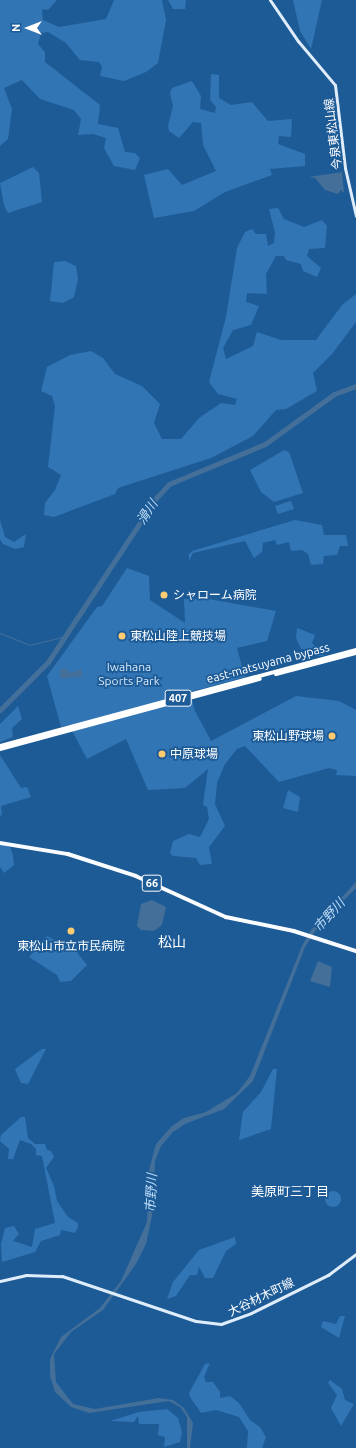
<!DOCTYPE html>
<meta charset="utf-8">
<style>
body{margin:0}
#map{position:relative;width:356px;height:1448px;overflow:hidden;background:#1d5b97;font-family:Ubuntu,"Noto Sans JP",sans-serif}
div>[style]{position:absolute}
.green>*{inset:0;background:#3275b4}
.round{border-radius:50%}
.water>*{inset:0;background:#446f99}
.stream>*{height:1px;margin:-0.5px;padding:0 0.5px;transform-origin:0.5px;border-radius:0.5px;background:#446f99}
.river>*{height:5px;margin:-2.5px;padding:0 2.5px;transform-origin:2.5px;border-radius:2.5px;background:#446f99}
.secondary>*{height:3px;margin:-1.5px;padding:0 1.5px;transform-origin:1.5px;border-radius:1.5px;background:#dfedfb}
.primary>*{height:3.5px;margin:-1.75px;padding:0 1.75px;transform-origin:1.75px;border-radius:1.75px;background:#fafcff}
.highway>*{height:4px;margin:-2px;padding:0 2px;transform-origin:2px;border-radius:2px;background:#fff}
.dots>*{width:11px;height:11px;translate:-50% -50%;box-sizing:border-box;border:2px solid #1d5b97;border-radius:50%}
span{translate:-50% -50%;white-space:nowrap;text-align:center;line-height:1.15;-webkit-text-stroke:3.5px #1d5b97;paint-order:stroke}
.shield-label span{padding:1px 3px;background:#1d5b97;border:1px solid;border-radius:3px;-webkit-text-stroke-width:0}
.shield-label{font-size:11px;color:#fff;font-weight:700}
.street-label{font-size:12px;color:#fff}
.poi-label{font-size:12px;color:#fff}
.left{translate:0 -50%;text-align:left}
.right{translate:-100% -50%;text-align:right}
.park-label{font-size:12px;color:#d8eafb}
.water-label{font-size:13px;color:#bedcf6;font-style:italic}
.neighbourhood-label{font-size:13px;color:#fff}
.quarter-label{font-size:14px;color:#fff}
.north{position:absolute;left:8px;top:8px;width:40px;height:40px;-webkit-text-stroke:3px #1d5b97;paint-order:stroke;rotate:270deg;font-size:11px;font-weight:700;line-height:16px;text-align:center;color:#fff}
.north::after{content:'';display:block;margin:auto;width:14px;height:18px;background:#fff;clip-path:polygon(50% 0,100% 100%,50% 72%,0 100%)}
</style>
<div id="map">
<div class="green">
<i style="clip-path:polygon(0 0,57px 0,48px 10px,42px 9px,43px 20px,59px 27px,106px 19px,114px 0,162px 0,166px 20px,158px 63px,146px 72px,124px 81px,100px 76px,102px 67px,99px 62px,80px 60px,66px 43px,48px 32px,41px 33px,38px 44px,45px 52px,45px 62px,100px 105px,98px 124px,118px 128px,125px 152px,135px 153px,140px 158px,135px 170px,114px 166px,104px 148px,106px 138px,93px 134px,78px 135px,81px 119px,74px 110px,40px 99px,22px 80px,4px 88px,12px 109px,8px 139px,0 146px)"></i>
<i style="clip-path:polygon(168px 0,186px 0,185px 9px,173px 9px)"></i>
<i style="clip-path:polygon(293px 0,322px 0,311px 49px,300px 31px)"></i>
<i style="clip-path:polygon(211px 74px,219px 75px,219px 98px,231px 105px,252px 102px,268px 121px,292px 119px,291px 137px,279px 136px,278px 144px,305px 154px,305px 166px,270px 169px,272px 175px,225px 192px,194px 211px,154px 218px,144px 175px,168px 169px,182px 185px,216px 171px,203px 145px,201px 123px,193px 122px,179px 138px,169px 131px,168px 126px,173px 106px,170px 93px,172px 88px,192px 81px,201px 96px,200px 109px,215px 113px,216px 107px,210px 100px)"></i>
<i style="clip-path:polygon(33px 167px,39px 173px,42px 202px,8px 213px,4px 205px,0 183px)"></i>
<i style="clip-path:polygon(278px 208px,284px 219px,304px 227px,322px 220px,327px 226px,325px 248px,309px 249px,307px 256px,321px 268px,317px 277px,303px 271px,301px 264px,286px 260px,284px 256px,276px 256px,266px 274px,267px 294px,247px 293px,246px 302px,259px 306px,251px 325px,233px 330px,223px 348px,226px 359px,253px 346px,257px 332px,281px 340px,316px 340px,342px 305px,356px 294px,356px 322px,332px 354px,313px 373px,317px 391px,286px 409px,276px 410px,253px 436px,211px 458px,118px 488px,115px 494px,54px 517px,44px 515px,45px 503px,55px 490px,61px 475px,48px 467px,55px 406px,52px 396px,41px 391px,47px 367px,70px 355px,91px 351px,103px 358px,115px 374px,142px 386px,160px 404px,154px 423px,162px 439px,181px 439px,199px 418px,221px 403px,235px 405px,237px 399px,218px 394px,209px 382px,226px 317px,237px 248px,245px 232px,252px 229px,256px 234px,266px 234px,268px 246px,274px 243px,275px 233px,269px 209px)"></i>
<i style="clip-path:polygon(65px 261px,76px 266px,78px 279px,74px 297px,63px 303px,50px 301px,54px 262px)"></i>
<i style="clip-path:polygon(284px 450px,289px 452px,303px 493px,274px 502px,261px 492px,250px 470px)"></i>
<i style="clip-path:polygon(291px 501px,294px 509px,278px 514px,275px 506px)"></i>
<i style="clip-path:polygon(0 520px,5px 537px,14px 542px,26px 534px,24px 547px,15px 549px,3px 544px,0 539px)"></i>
<i style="clip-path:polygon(295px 520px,322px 525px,324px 535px,346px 535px,348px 546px,340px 546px,337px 555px,324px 556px,323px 564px,311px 565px,308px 554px,302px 550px,291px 551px,289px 542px,277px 545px,275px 540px,263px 543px,262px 552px,254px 558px,245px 541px,193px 553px,189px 561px,189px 554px,192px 551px)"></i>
<i style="clip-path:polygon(127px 568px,149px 576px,150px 600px,185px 623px,184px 599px,209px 599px,276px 611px,267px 641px,237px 648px,245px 677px,190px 692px,195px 711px,211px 741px,296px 696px,339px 701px,356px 710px,356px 776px,336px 775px,337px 770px,329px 768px,279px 782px,245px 746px,237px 749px,225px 764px,217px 783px,215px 804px,225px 826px,209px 847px,212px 864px,200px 865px,196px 858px,173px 856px,170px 853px,173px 841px,189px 834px,200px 837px,209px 819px,207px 807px,203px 805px,208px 769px,185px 788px,148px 790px,126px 739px,87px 759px,69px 725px,61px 727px,47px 676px,97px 607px,102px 606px)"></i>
<i style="clip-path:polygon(297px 628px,315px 635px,312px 643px,324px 656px,316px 656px,311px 650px,301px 649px,296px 638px)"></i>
<i style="clip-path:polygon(18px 706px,22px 719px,12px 728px,13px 737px,0 742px,0 724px)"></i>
<i style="clip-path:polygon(0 755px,21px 788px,27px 787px,31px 797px,1px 806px,2px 816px,0 815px)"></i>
<i style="clip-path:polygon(288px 790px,300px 797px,298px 812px,283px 808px)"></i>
<i style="clip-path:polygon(0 845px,10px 847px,13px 855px,14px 865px,4px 873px,0 867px)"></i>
<i style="clip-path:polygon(47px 936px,76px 951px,87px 965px,71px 981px,60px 982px,57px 975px,29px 957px)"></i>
<i style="clip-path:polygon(42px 1049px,46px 1049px,28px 1084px,21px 1083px,15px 1069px)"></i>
<i style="clip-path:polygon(273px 1069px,277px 1069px,271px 1129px,239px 1140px,243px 1112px,261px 1092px)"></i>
<i style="clip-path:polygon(21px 1117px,25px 1117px,28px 1138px,35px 1144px,45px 1144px,47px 1150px,51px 1151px,54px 1157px,46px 1168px,54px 1186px,57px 1201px,68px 1217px,78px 1223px,78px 1227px,75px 1233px,61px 1230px,60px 1235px,41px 1241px,35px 1252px,2px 1262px,1px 1244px,5px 1228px,14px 1226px,19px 1234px,13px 1241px,32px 1247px,35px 1229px,55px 1223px,42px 1156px,36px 1155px,36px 1149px,31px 1144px,20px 1140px,13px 1159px,8px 1159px,9px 1149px,0 1141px,1px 1135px)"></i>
<i class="round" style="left:325px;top:1191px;width:16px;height:16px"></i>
<i style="clip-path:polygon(235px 1237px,236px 1244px,226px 1251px,213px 1278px,205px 1278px,199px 1267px,197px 1275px,190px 1275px,176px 1296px,167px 1299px,173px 1282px,199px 1250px)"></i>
<i style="clip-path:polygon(340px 1316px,345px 1316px,339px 1338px,321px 1327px,323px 1321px,336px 1324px)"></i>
<i style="clip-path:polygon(210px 1363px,204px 1377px,206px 1382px,213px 1382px,220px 1392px,220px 1398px,230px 1396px,239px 1403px,250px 1420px,260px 1427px,266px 1437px,262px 1448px,247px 1448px,248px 1431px,239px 1417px,216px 1410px,201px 1413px,190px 1397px,189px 1393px,205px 1364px)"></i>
<i style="clip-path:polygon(330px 1380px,342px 1389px,345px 1400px,354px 1404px,341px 1426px,331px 1408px,337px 1395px,328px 1383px)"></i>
<i style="clip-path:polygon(167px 1409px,178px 1418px,182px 1432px,180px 1442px,164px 1447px,165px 1437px,158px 1435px,159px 1424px,139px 1424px,138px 1416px,134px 1422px,110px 1421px,139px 1412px)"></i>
</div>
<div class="water">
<i style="clip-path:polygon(342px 172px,344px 193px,341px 190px,338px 194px,325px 190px,315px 178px,309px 177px)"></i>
<i style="clip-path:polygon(64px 668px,71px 673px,81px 669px,83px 676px,61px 679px,59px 671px)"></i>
<i style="clip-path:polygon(356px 882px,356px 888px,318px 927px,305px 947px,253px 1081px,224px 1109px,185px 1124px,173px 1132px,161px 1146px,155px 1161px,152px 1216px,146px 1244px,136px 1264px,103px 1310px,71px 1332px,54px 1354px,56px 1382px,73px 1404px,95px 1409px,159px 1398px,173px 1400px,184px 1408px,193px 1423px,190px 1448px,187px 1448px,187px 1417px,180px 1407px,169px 1401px,89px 1413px,71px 1407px,55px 1392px,50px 1376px,50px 1359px,61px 1337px,100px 1308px,121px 1281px,147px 1222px,149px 1170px,156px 1144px,172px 1126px,184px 1118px,206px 1112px,237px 1093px,250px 1076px,302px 946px,311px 930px)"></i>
<i style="clip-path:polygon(152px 900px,166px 907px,162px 925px,154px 931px,141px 930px,137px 926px,141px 904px)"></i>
<i style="clip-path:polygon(318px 961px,332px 967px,330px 987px,310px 981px)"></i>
</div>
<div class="stream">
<i style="left:0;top:633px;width:32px;rotate:22deg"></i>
<i style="left:30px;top:645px;width:38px;rotate:-14deg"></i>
</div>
<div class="river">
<i style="left:0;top:710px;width:68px;rotate:-45deg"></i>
<i style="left:48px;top:662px;width:198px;rotate:-56.6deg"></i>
<i style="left:157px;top:497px;width:18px;rotate:-47deg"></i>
<i style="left:169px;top:484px;width:104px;rotate:-22.6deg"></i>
<i style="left:265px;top:444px;width:85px;rotate:-35.9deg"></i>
<i style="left:334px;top:394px;width:23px;rotate:-20deg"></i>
</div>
<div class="secondary">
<i style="left:270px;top:0;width:50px;rotate:55.7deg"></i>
<i style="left:298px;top:41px;width:57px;rotate:49.9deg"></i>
<i style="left:335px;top:85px;width:84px;rotate:83.1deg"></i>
<i style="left:345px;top:168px;width:49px;rotate:77.1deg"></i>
<i style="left:0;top:1281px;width:27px;rotate:-13deg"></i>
<i style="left:26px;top:1275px;width:36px;rotate:2deg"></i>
<i style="left:62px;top:1276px;width:141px;rotate:18.6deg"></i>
<i style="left:196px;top:1321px;width:25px;rotate:7deg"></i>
<i style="left:221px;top:1324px;width:32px;rotate:-20deg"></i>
<i style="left:251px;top:1313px;width:86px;rotate:-26.3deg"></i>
<i style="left:328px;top:1275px;width:35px;rotate:-37deg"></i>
</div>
<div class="primary">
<i style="left:0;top:843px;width:69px;rotate:9.2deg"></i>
<i style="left:68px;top:854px;width:71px;rotate:17.9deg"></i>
<i style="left:136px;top:876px;width:99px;rotate:24.5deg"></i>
<i style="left:226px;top:917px;width:69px;rotate:11.6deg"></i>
<i style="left:294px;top:931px;width:65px;rotate:17.9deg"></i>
</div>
<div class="highway">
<i style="left:276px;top:674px;width:83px;rotate:-14.7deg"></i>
<i style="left:0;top:746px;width:369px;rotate:-15.1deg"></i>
<i style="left:0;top:749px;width:269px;rotate:-15.1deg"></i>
</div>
<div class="dots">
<i style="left:164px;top:595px;background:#fecb71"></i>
<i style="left:122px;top:636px;background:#fecb71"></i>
<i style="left:332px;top:736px;background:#fecb71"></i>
<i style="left:162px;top:754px;background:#fecb71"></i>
<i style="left:71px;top:931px;background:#fecb71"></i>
</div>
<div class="shield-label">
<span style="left:178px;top:698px">407</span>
<span style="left:152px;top:883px">66</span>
</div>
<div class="street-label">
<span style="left:333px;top:134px;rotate:-97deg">今泉東松山線</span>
<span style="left:268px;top:663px;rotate:-15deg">east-matsuyama bypass</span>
<span style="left:261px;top:1297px;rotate:-26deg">大谷材木町線</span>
</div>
<div class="poi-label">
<span class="left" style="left:173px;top:595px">シャローム病院</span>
<span class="left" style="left:130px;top:636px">東松山陸上競技場</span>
<span class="right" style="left:324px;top:736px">東松山野球場</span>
<span class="left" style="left:170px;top:754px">中原球場</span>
<span style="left:71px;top:946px">東松山市立市民病院</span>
</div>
<div class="park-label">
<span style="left:129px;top:674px">Iwahana<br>Sports Park</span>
</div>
<div class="water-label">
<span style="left:147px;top:512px;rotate:-56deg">滑川</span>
<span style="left:329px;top:915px;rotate:-48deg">市野川</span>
<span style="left:151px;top:1193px;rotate:-87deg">市野川</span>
</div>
<div class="neighbourhood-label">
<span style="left:290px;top:1191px">美原町三丁目</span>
</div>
<div class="quarter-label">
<span style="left:172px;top:942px">松山</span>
</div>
<div class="north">N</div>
</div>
